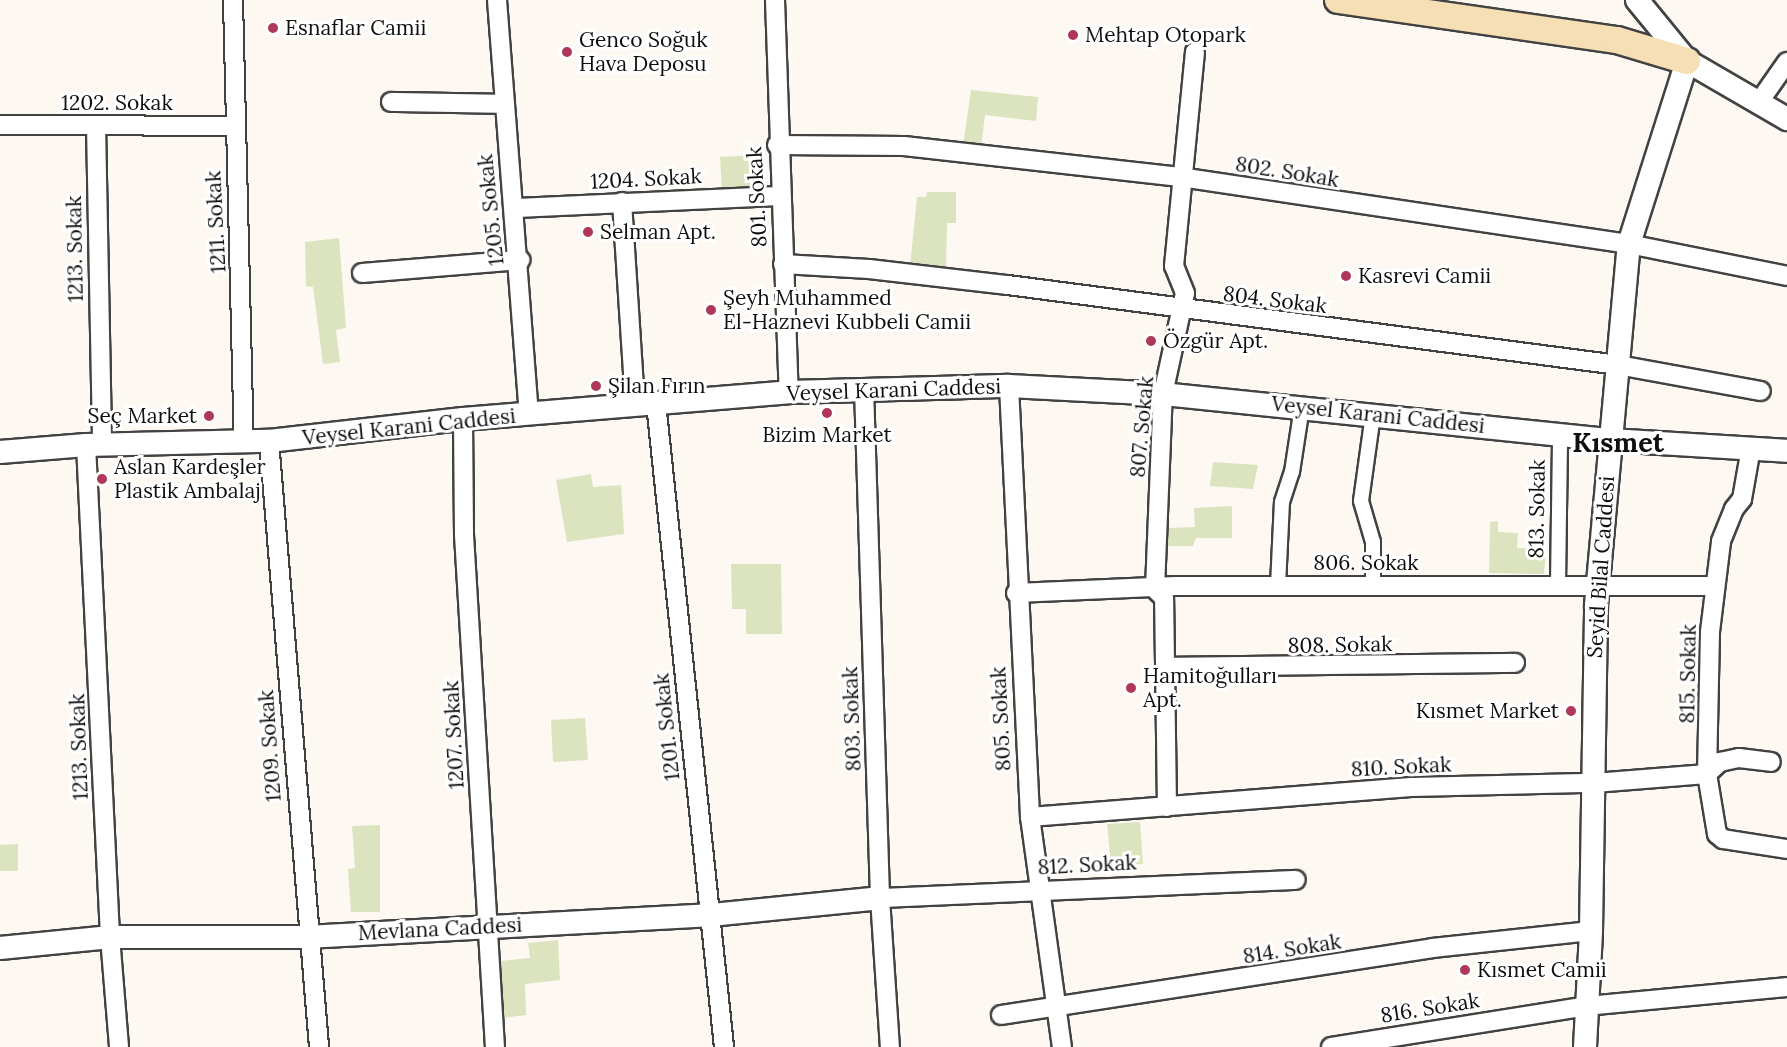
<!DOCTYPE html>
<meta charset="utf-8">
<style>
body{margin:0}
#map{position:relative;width:1787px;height:1047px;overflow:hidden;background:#fdf8f2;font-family:Lora,serif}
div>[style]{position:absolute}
.green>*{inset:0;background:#dce4bf}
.roads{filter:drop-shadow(2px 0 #424242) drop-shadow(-2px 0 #424242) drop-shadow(0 2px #424242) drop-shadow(0 -2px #424242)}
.pedestrian>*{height:14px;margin:-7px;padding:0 7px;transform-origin:7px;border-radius:7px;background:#fff}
.minor>*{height:18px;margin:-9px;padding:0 9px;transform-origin:9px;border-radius:9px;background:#fff}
.tertiary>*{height:22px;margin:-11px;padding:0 11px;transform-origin:11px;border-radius:11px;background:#fff}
.secondary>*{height:26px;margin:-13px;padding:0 13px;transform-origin:13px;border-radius:13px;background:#f6deb5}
.dots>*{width:16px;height:16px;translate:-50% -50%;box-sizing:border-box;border:3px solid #fff;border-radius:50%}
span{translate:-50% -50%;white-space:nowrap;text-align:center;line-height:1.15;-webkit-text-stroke:6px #fff;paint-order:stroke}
.poi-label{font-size:21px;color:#0f0f0f}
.left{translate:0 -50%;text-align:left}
.right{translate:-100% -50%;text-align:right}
.street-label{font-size:21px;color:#0f0f0f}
.district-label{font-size:27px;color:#0f0f0f;font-weight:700}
</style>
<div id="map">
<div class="green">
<i style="clip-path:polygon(971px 90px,1038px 97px,1036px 121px,985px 115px,981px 147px,963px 146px)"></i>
<i style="clip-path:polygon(760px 155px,762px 190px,722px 191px,720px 157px)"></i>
<i style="clip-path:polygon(927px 192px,956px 192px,956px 223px,947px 223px,946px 269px,910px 267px,917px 197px,926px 197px)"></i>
<i style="clip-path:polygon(339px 238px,346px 328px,336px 330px,340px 362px,323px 364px,313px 287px,306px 286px,305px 242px)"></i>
<i style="clip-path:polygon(1213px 462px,1258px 465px,1253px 489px,1210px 486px)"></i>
<i style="clip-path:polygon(591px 474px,593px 487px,621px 485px,624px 534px,567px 542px,556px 480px)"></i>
<i style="clip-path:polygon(1232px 506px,1232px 538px,1196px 538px,1193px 546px,1167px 546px,1167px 528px,1195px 527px,1194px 508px)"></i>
<i style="clip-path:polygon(1498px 521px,1498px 532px,1518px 533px,1517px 548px,1546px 549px,1544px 574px,1489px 573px,1490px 522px)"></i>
<i style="clip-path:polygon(731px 564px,781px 564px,782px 634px,746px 634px,746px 609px,732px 609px)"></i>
<i style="clip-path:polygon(585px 718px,588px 760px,553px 762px,551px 720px)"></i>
<i style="clip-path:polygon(1140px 822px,1143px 864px,1111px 866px,1107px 824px)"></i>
<i style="clip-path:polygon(380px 825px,380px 912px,351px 912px,348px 869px,355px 868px,352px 826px)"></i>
<i style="clip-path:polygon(18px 844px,18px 871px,0 871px,0 845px)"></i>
<i style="clip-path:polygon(558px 940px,560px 980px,525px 984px,526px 1015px,503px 1018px,501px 961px,530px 958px,528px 943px)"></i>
</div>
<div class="roads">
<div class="pedestrian">
<i style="left:1558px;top:584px;width:149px;rotate:-89.2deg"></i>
<i style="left:1278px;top:586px;width:84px;rotate:-87.3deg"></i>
<i style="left:1282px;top:502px;width:32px;rotate:-72deg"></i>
<i style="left:1292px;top:472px;width:66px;rotate:-81.3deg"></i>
<i style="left:1373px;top:586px;width:44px;rotate:-90deg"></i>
<i style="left:1373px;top:542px;width:43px;rotate:-106.3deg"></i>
<i style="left:1361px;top:501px;width:87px;rotate:-82.1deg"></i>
</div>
<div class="minor">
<i style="left:233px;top:0;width:441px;rotate:88.6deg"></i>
<i style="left:497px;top:0;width:416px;rotate:85.6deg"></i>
<i style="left:775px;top:0;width:392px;rotate:88deg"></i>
<i style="left:391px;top:102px;width:111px;rotate:1deg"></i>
<i style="left:1759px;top:102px;width:49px;rotate:-55deg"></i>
<i style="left:0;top:125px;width:233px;rotate:0.2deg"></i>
<i style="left:96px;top:125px;width:320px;rotate:88.9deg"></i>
<i style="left:777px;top:145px;width:127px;rotate:0.5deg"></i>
<i style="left:904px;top:146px;width:278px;rotate:6.4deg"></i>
<i style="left:1180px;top:177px;width:454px;rotate:8.5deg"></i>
<i style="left:1629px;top:244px;width:161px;rotate:11.4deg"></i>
<i style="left:622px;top:202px;width:202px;rotate:86.3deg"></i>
<i style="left:515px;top:208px;width:265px;rotate:-2.6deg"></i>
<i style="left:783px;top:264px;width:86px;rotate:3.3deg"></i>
<i style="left:869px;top:269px;width:140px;rotate:6.6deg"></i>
<i style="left:1008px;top:285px;width:615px;rotate:7.47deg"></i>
<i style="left:1618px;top:365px;width:145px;rotate:10.3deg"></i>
<i style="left:362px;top:273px;width:159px;rotate:-4.7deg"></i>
<i style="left:1009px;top:386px;width:432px;rotate:87.2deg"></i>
<i style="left:1030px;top:817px;width:232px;rotate:82.1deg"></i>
<i style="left:864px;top:388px;width:510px;rotate:88.2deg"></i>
<i style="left:880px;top:898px;width:149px;rotate:86.2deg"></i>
<i style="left:656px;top:403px;width:648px;rotate:83.97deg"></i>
<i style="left:463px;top:419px;width:116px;rotate:89.5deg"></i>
<i style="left:464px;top:535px;width:513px;rotate:86.54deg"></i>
<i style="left:269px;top:441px;width:608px;rotate:85.28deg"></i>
<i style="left:86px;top:445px;width:493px;rotate:87.2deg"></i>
<i style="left:110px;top:937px;width:110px;rotate:85.3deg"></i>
<i style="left:1751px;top:448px;width:52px;rotate:100deg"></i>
<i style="left:1742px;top:499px;width:13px;rotate:129deg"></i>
<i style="left:1734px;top:509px;width:35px;rotate:112deg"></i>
<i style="left:1721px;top:542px;width:91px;rotate:97deg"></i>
<i style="left:1710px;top:632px;width:142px;rotate:91.2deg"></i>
<i style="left:1707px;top:774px;width:61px;rotate:80.5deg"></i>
<i style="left:1717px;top:834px;width:8px;rotate:40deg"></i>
<i style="left:1723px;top:839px;width:65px;rotate:8.9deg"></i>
<i style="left:1016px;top:593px;width:160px;rotate:-2.5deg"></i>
<i style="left:1176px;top:586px;width:539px"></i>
<i style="left:1166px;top:667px;width:349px;rotate:-0.7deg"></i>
<i style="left:1167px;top:807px;width:209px;rotate:-90.8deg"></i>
<i style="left:1164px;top:598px;width:13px;rotate:-135deg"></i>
<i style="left:1155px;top:589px;width:195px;rotate:-87.7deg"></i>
<i style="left:1163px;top:394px;width:103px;rotate:-77.7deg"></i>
<i style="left:1185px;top:293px;width:29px;rotate:-112deg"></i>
<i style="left:1174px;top:266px;width:215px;rotate:-84.4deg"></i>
<i style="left:1030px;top:817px;width:382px;rotate:-4.5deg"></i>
<i style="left:1411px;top:787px;width:183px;rotate:-1.3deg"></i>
<i style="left:1594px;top:783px;width:113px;rotate:-4.6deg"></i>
<i style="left:1707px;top:774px;width:18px;rotate:-43deg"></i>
<i style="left:1720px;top:762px;width:19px;rotate:-12deg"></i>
<i style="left:1739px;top:758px;width:32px;rotate:7deg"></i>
<i style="left:880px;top:898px;width:416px;rotate:-2.5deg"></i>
<i style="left:1001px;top:1015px;width:436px;rotate:-8.8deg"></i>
<i style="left:1432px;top:948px;width:160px;rotate:-6.1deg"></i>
<i style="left:1331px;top:1047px;width:258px;rotate:-9.1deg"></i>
<i style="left:1586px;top:1006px;width:202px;rotate:-5.4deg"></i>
</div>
<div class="tertiary">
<i style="left:1637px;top:0;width:79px;rotate:50.7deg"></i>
<i style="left:1687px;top:61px;width:116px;rotate:30.1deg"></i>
<i style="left:0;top:452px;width:86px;rotate:-4.7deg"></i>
<i style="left:86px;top:445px;width:183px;rotate:-1.3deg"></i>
<i style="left:269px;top:441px;width:195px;rotate:-6.5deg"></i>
<i style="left:463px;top:419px;width:327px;rotate:-4.7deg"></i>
<i style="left:789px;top:392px;width:220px;rotate:-1.6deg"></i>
<i style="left:1009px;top:386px;width:154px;rotate:3deg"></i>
<i style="left:1163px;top:394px;width:448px;rotate:5.9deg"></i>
<i style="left:1609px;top:440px;width:178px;rotate:3.5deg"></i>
<i style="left:0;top:948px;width:111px;rotate:-5.7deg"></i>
<i style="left:110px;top:937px;width:198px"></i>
<i style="left:308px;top:937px;width:404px;rotate:-3.1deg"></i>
<i style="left:711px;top:915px;width:170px;rotate:-5.7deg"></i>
<i style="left:1585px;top:1047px;width:116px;rotate:-87deg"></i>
<i style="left:1591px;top:931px;width:326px;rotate:-89.1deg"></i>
<i style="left:1596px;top:605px;width:363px;rotate:-84.8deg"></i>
<i style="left:1629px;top:244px;width:192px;rotate:-72.4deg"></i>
</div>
<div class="secondary">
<i style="left:1338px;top:0;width:282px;rotate:8.2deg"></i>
<i style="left:1617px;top:40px;width:73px;rotate:16.7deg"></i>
</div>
</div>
<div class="dots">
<i style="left:273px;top:28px;background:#ae375a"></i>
<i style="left:1073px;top:35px;background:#ae375a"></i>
<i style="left:567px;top:52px;background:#ae375a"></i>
<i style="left:588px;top:232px;background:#ae375a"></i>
<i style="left:1346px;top:276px;background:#ae375a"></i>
<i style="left:711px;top:310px;background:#ae375a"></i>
<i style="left:1151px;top:341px;background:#ae375a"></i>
<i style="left:596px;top:386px;background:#ae375a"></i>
<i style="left:827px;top:413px;background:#ae375a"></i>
<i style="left:209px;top:416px;background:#ae375a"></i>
<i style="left:102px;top:479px;background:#ae375a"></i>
<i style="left:1131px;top:688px;background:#ae375a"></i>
<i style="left:1571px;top:711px;background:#ae375a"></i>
<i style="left:1465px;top:970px;background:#ae375a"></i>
</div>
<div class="poi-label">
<span class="left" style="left:285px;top:28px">Esnaflar Camii</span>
<span class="left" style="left:1085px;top:35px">Mehtap Otopark</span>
<span class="left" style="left:579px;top:52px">Genco Soğuk<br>Hava Deposu</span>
<span class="left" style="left:600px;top:232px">Selman Apt.</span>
<span class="left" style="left:1358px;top:276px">Kasrevi Camii</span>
<span class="left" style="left:723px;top:310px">Şeyh Muhammed<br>El-Haznevi Kubbeli Camii</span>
<span class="left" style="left:1163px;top:341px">Özgür Apt.</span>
<span class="left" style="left:608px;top:386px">Şilan Fırın</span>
<span class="right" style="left:197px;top:416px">Seç Market</span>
<span style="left:827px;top:435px">Bizim Market</span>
<span class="left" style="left:114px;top:479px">Aslan Kardeşler<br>Plastik Ambalaj</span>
<span class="left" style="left:1143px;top:688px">Hamitoğulları<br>Apt.</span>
<span class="right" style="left:1559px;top:711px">Kısmet Market</span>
<span class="left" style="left:1477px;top:970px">Kısmet Camii</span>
</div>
<div class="street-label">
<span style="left:117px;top:103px">1202. Sokak</span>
<span style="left:1287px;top:172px;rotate:9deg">802. Sokak</span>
<span style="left:646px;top:179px;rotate:-3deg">1204. Sokak</span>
<span style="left:757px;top:197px;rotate:-93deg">801. Sokak</span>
<span style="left:491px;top:210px;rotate:-96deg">1205. Sokak</span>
<span style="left:216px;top:222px;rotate:-93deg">1211. Sokak</span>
<span style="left:75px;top:249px;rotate:-91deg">1213. Sokak</span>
<span style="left:1275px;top:300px;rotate:7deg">804. Sokak</span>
<span style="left:894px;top:390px;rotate:-2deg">Veysel Karani Caddesi</span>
<span style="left:1378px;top:415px;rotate:6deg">Veysel Karani Caddesi</span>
<span style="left:409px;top:427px;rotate:-6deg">Veysel Karani Caddesi</span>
<span style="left:1142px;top:427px;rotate:-85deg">807. Sokak</span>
<span style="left:1537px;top:509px;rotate:-89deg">813. Sokak</span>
<span style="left:1366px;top:563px">806. Sokak</span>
<span style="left:1601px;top:567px;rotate:-86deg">Seyid Bilal Caddesi</span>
<span style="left:1340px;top:645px;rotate:-1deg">808. Sokak</span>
<span style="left:1688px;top:674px;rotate:-89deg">815. Sokak</span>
<span style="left:852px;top:719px;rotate:-92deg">803. Sokak</span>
<span style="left:1001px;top:719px;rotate:-93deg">805. Sokak</span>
<span style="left:667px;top:727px;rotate:-96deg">1201. Sokak</span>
<span style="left:454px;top:735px;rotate:-93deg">1207. Sokak</span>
<span style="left:270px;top:746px;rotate:-94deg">1209. Sokak</span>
<span style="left:79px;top:747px;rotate:-92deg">1213. Sokak</span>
<span style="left:1401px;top:767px;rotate:-3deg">810. Sokak</span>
<span style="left:1087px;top:865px;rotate:-3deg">812. Sokak</span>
<span style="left:440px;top:929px;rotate:-3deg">Mevlana Caddesi</span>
<span style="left:1292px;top:949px;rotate:-9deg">814. Sokak</span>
<span style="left:1430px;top:1008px;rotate:-9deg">816. Sokak</span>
</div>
<div class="district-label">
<span style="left:1618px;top:443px">Kısmet</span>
</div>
</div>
